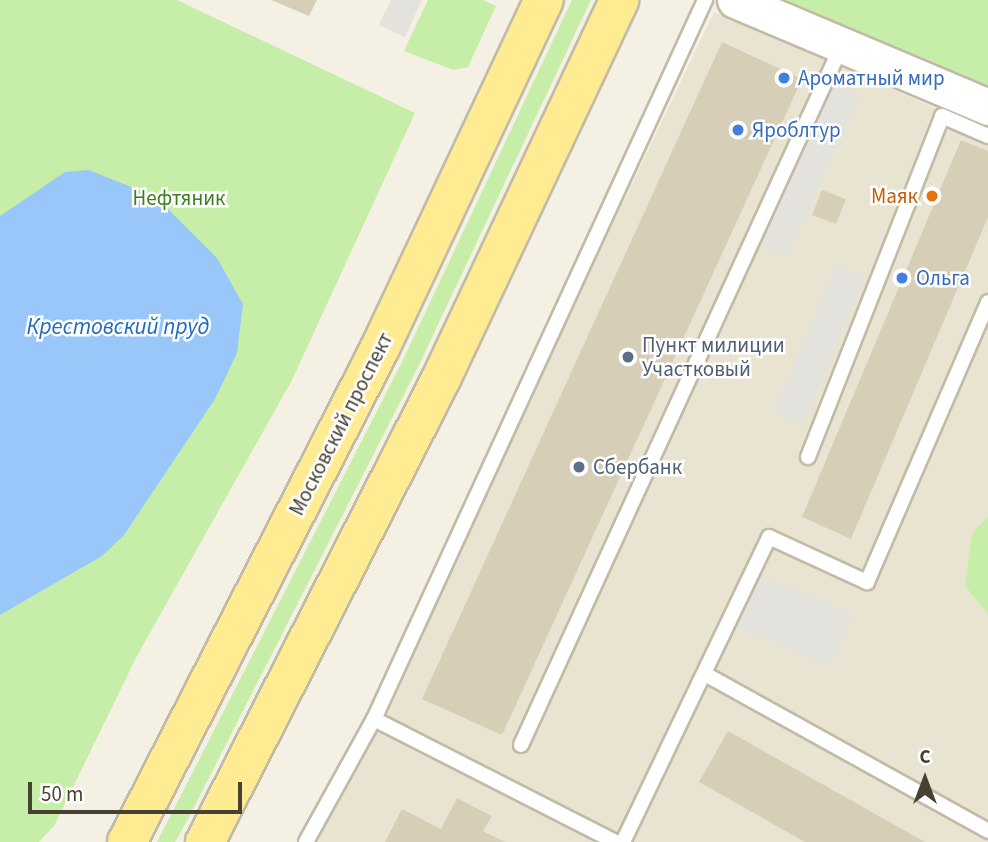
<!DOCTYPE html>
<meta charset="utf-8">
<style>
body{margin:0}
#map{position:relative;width:988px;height:842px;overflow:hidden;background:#f4f1e4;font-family:"Source Sans 3",sans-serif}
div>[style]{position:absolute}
.residential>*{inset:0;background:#e9e4d1}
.green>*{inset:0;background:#c7eea8}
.parking>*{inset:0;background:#e4e2dd}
.water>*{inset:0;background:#99c7f9}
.building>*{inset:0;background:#d7ceb8}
.roads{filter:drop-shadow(2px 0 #c1baa6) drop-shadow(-2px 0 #c1baa6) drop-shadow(0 2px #c1baa6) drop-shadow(0 -2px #c1baa6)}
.service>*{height:14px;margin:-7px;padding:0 7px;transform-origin:7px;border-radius:7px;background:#fff}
.tertiary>*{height:35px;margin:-17.5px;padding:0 17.5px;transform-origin:17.5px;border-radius:17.5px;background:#fff}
.primary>*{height:38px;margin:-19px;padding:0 19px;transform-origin:19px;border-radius:19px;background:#ffec92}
.dots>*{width:19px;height:19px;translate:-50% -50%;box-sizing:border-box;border:4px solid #fff;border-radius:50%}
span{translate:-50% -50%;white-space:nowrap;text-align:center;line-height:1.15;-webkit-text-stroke:5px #fff;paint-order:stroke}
.shop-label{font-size:21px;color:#366cbe}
.left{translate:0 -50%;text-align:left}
.food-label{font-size:21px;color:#c56008}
.right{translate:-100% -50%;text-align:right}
.park-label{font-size:21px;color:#3a8020}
.service-label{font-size:21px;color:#4e5e75}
.street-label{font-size:21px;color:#474133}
.water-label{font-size:23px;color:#206bbf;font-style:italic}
.north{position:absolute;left:890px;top:744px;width:70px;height:70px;-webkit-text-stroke:5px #fff;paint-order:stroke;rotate:0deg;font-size:19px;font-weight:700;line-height:28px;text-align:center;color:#474133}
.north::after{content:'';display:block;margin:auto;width:24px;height:32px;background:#474133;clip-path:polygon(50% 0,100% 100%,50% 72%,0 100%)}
.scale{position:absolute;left:28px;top:782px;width:214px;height:32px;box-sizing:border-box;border:4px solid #474133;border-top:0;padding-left:9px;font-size:21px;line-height:24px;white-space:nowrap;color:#474133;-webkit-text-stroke:5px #fff;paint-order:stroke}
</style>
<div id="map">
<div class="residential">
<i style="clip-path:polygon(714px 12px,988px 131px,988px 842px,318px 842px)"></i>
</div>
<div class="green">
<i style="clip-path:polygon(0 0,177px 0,415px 113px,292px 380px,137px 656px,54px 826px,39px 842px,0 842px)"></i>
<i style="clip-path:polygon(428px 0,483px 0,496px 6px,468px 67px,453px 70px,404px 51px)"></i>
<i style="clip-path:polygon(572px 0,591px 0,418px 367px,189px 817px,175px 842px,157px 842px,403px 360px)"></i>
<i style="clip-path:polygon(770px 0,988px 0,988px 90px)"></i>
<i style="clip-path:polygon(988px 516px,988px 614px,965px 586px,972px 534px)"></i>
</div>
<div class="parking">
<i style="clip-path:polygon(391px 0,422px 0,405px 37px,379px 25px)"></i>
<i style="clip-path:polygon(829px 81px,860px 96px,787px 257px,756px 243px)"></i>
<i style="clip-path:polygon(837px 264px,865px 277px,802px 425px,773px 412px)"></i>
<i style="clip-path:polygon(757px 573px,854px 615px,831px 667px,734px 625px)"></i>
</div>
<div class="water">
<i style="clip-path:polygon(89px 170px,156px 197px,217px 258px,243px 304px,237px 353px,215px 399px,124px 535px,102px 556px,0 615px,0 216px,65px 172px)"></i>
</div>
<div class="building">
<i style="clip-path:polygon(271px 0,317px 0,309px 16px)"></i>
<i style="clip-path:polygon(722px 42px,802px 79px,502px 735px,422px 699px)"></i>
<i style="clip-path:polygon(961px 140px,988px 151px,988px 217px,851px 539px,802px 517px)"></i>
<i style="clip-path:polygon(822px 190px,846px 199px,836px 224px,812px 215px)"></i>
<i style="clip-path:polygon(728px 731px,925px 842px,805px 842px,699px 782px)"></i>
<i style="clip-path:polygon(457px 798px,492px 816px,483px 831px,505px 842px,385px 842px,402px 809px,441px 829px)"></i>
</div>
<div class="roads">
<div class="service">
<i style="left:808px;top:457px;width:366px;rotate:-68.5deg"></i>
<i style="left:942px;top:116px;width:50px;rotate:23.5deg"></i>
<i style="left:705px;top:674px;width:324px;rotate:29deg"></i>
<i style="left:374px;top:719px;width:271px;rotate:27deg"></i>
<i style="left:521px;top:745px;width:770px;rotate:-65.37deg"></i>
<i style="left:306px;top:842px;width:141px;rotate:-61.1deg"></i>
<i style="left:374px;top:719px;width:792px;rotate:-65.28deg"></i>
<i style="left:623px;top:842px;width:338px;rotate:-64.4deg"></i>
<i style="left:769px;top:537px;width:108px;rotate:24.7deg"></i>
<i style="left:867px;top:582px;width:305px;rotate:-66.6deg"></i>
</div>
<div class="tertiary">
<i style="left:735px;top:0;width:275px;rotate:22.9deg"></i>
</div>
<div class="primary">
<i style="left:127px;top:842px;width:555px;rotate:-62.88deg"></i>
<i style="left:380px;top:348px;width:385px;rotate:-64.8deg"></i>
<i style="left:205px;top:842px;width:520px;rotate:-62.99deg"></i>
<i style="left:441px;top:379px;width:419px;rotate:-64.8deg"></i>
</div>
</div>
<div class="dots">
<i style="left:784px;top:78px;background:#3f7fe0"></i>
<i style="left:738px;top:130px;background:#3f7fe0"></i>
<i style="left:932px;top:196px;background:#e8710a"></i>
<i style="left:902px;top:278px;background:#3f7fe0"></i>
<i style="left:628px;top:357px;background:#5c6f8a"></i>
<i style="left:579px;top:467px;background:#5c6f8a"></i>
</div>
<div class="shop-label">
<span class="left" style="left:798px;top:78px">Ароматный мир</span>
<span class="left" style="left:752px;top:130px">Яроблтур</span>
<span class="left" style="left:916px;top:278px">Ольга</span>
</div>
<div class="food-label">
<span class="right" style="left:918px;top:196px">Маяк</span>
</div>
<div class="park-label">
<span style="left:179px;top:198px">Нефтяник</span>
</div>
<div class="service-label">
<span class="left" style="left:642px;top:357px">Пункт милиции<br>Участковый</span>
<span class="left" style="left:593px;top:467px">Сбербанк</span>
</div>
<div class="street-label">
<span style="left:341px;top:424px;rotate:-63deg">Московский проспект</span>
</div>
<div class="water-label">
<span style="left:118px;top:327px">Крестовский пруд</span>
</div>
<div class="north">С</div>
<div class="scale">50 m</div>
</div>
